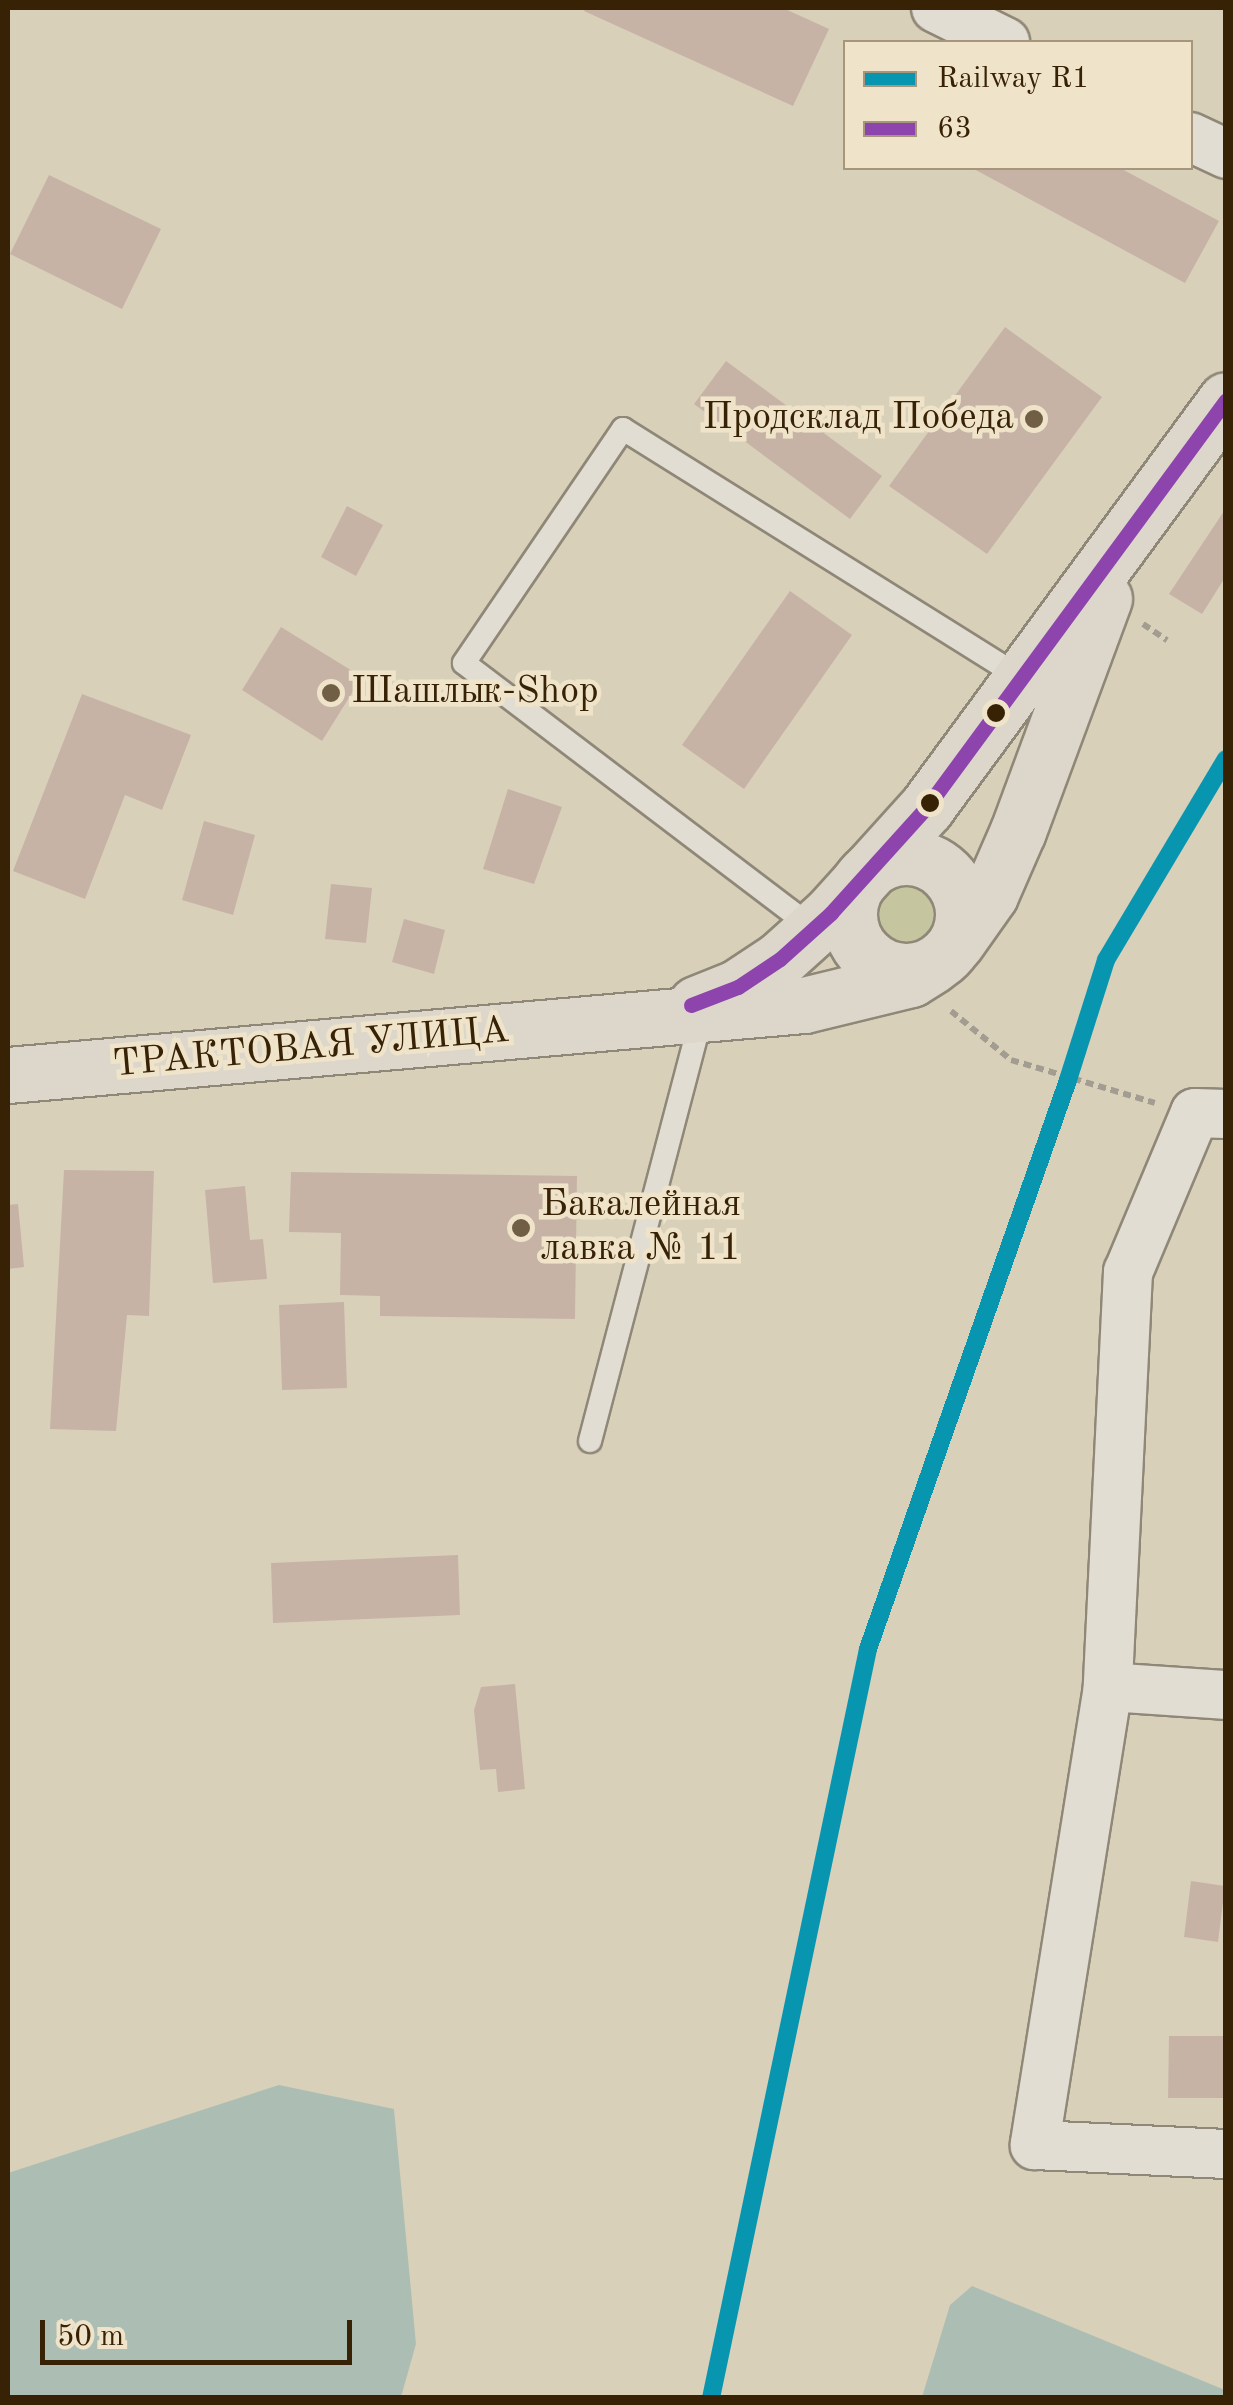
<!DOCTYPE html>
<meta charset="utf-8">
<style>
body{margin:0}
#map{position:relative;width:1233px;height:2405px;overflow:hidden;background:#d9d0ba;font-family:"Old Standard TT",serif}
div>[style]{position:absolute}
.green>*{inset:0;background:#c5c6a0}
.water>*{inset:0;background:#acbeb4}
.building>*{inset:0;background:#c6b3a6}
.path>*{height:6px;margin-top:-3px;transform-origin:0;background:repeating-linear-gradient(90deg,#a29c91 0 8px,transparent 0 13px)}
.roads{filter:drop-shadow(2px 0 #8f8777) drop-shadow(-2px 0 #8f8777) drop-shadow(0 2px #8f8777) drop-shadow(0 -2px #8f8777)}
.service>*{height:22px;margin:-11px;padding:0 11px;transform-origin:11px;border-radius:11px;background:#e2ddd2}
.minor>*{height:48px;margin:-24px;padding:0 24px;transform-origin:24px;border-radius:24px;background:#e2ddd2}
.primary>*{height:55px;margin:-27.5px;padding:0 27.5px;transform-origin:27.5px;border-radius:27.5px;background:#dcd7ca}
.primary>.ring{margin:-27.5px;padding:0;box-sizing:content-box;background:none;border:55px solid #dcd7ca;border-radius:50%}
.bus-1>*{height:15px;margin:-7.5px;padding:0 7.5px;transform-origin:7.5px;border-radius:7.5px;background:#8e44ad}
.rail-1>*{height:18px;margin:-9px;padding:0 9px;transform-origin:9px;border-radius:9px;background:#0895b0}
.dots>*{width:28px;height:28px;translate:-50% -50%;box-sizing:border-box;border:5px solid #efe4ca;border-radius:50%}
span{translate:-50% -50%;white-space:nowrap;text-align:center;line-height:1.15;-webkit-text-stroke:9px #efe4ca;paint-order:stroke}
.poi-label{font-size:38px;color:#382206}
.right{translate:-100% -50%;text-align:right}
.left{translate:0 -50%;text-align:left}
.street-label{font-size:38px;color:#382206}
.frame{position:absolute;inset:0;border:10px solid #382206;pointer-events:none}
.legend{position:absolute;left:843px;top:40px;width:350px;height:130px;box-sizing:border-box;background:#efe4ca;border:2px solid #a6967c;margin:0;padding:12px 18px;list-style:none;font-size:30px;color:#382206}
.legend li{display:flex;align-items:center;gap:20px;height:50px}
.legend b{width:50px;border:2px solid #a6967c}
.scale{position:absolute;left:40px;top:2320px;width:312px;height:45px;box-sizing:border-box;border:5px solid #382206;border-top:0;padding-left:12px;font-size:30px;line-height:35px;white-space:nowrap;color:#382206;-webkit-text-stroke:8px #efe4ca;paint-order:stroke}
</style>
<div id="map">
<div class="green">
<i style="clip-path:polygon(900px 883px,918px 883px,941px 896px,952px 928px,896px 960px,878px 948px,867px 925px,868px 906px,879px 890px)"></i>
</div>
<div class="water">
<i style="clip-path:polygon(279px 2085px,394px 2109px,416px 2344px,401px 2397px,8px 2397px,8px 2173px)"></i>
<i style="clip-path:polygon(972px 2286px,1225px 2390px,1225px 2397px,922px 2397px,950px 2305px)"></i>
</div>
<div class="building">
<i style="clip-path:polygon(586px 8px,783px 8px,829px 29px,793px 106px,584px 11px)"></i>
<i style="clip-path:polygon(972px 168px,1120px 168px,1219px 221px,1185px 283px)"></i>
<i style="clip-path:polygon(49px 175px,161px 229px,122px 309px,10px 254px)"></i>
<i style="clip-path:polygon(1005px 327px,1102px 397px,987px 554px,889px 486px)"></i>
<i style="clip-path:polygon(726px 361px,882px 476px,850px 519px,694px 404px)"></i>
<i style="clip-path:polygon(347px 506px,383px 525px,356px 576px,321px 557px)"></i>
<i style="clip-path:polygon(1226px 508px,1226px 576px,1202px 614px,1169px 594px)"></i>
<i style="clip-path:polygon(790px 591px,852px 635px,744px 789px,682px 745px)"></i>
<i style="clip-path:polygon(281px 627px,362px 677px,322px 741px,242px 690px)"></i>
<i style="clip-path:polygon(82px 694px,191px 735px,162px 810px,125px 795px,85px 899px,13px 871px)"></i>
<i style="clip-path:polygon(508px 789px,562px 807px,534px 884px,483px 869px)"></i>
<i style="clip-path:polygon(204px 821px,255px 835px,233px 915px,182px 900px)"></i>
<i style="clip-path:polygon(331px 884px,372px 888px,366px 943px,325px 939px)"></i>
<i style="clip-path:polygon(404px 919px,445px 930px,434px 974px,392px 962px)"></i>
<i style="clip-path:polygon(64px 1170px,154px 1171px,149px 1316px,127px 1315px,116px 1431px,50px 1429px)"></i>
<i style="clip-path:polygon(291px 1172px,577px 1176px,575px 1319px,380px 1316px,380px 1296px,340px 1295px,341px 1233px,289px 1232px)"></i>
<i style="clip-path:polygon(245px 1186px,250px 1240px,263px 1239px,267px 1279px,213px 1283px,205px 1190px)"></i>
<i style="clip-path:polygon(18px 1204px,24px 1267px,8px 1269px,8px 1205px)"></i>
<i style="clip-path:polygon(344px 1302px,347px 1388px,282px 1390px,279px 1305px)"></i>
<i style="clip-path:polygon(458px 1555px,460px 1615px,273px 1623px,271px 1563px)"></i>
<i style="clip-path:polygon(515px 1684px,525px 1789px,498px 1792px,496px 1769px,480px 1770px,474px 1710px,481px 1687px)"></i>
<i style="clip-path:polygon(1191px 1881px,1225px 1886px,1218px 1942px,1184px 1937px)"></i>
<i style="clip-path:polygon(1169px 2036px,1226px 2036px,1226px 2098px,1168px 2098px)"></i>
</div>
<div class="path">
<i style="left:1143px;top:624px;width:29px;rotate:34deg"></i>
<i style="left:951px;top:1011px;width:77px;rotate:39.2deg"></i>
<i style="left:1011px;top:1060px;width:150px;rotate:16.6deg"></i>
</div>
<div class="roads">
<div class="service">
<i style="left:813px;top:928px;width:438px;rotate:-142.8deg"></i>
<i style="left:464px;top:663px;width:283px;rotate:-55.8deg"></i>
<i style="left:623px;top:429px;width:469px;rotate:32deg"></i>
<i style="left:590px;top:1441px;width:440px;rotate:-75.3deg"></i>
</div>
<div class="minor">
<i style="left:936px;top:8px;width:77px;rotate:26.2deg"></i>
<i style="left:1190px;top:137px;width:40px;rotate:25deg"></i>
<i style="left:1226px;top:1114px;width:31px;rotate:-178deg"></i>
<i style="left:1195px;top:1113px;width:173px;rotate:112.8deg"></i>
<i style="left:1128px;top:1272px;width:415px;rotate:92.8deg"></i>
<i style="left:1108px;top:1687px;width:464px;rotate:99.1deg"></i>
<i style="left:1035px;top:2145px;width:191px;rotate:2.7deg"></i>
<i style="left:1108px;top:1687px;width:118px;rotate:3.9deg"></i>
</div>
<div class="primary">
<i class="ring" style="left:849px;top:857px;width:59px;height:59px"></i>
<i style="left:956px;top:943px;width:59px;rotate:-54.7deg"></i>
<i style="left:990px;top:895px;width:70px;rotate:-66.4deg"></i>
<i style="left:1018px;top:831px;width:248px;rotate:-69.7deg"></i>
<i style="left:696px;top:1004px;width:45px;rotate:-22deg"></i>
<i style="left:738px;top:987px;width:50px;rotate:-33.7deg"></i>
<i style="left:780px;top:959px;width:69px;rotate:-42deg"></i>
<i style="left:831px;top:913px;width:142px;rotate:-47.9deg"></i>
<i style="left:926px;top:808px;width:506px;rotate:-53.67deg"></i>
<i style="left:8px;top:1075px;width:799px;rotate:-5.03deg"></i>
<i style="left:804px;top:1005px;width:110px;rotate:-13.7deg"></i>
<i style="left:911px;top:979px;width:25px;rotate:-32deg"></i>
</div>
</div>
<div class="bus-1">
<i style="left:691px;top:1005px;width:50px;rotate:-21deg"></i>
<i style="left:738px;top:987px;width:50px;rotate:-33.7deg"></i>
<i style="left:780px;top:959px;width:69px;rotate:-42deg"></i>
<i style="left:831px;top:913px;width:142px;rotate:-47.9deg"></i>
<i style="left:926px;top:808px;width:506px;rotate:-53.67deg"></i>
</div>
<div class="rail-1">
<i style="left:711px;top:2398px;width:765px;rotate:-78.16deg"></i>
<i style="left:868px;top:1649px;width:603px;rotate:-70.63deg"></i>
<i style="left:1068px;top:1080px;width:126px;rotate:-72.4deg"></i>
<i style="left:1106px;top:960px;width:234px;rotate:-59.2deg"></i>
</div>
<div class="dots">
<i style="left:1034px;top:419px;background:#705f45"></i>
<i style="left:331px;top:693px;background:#705f45"></i>
<i style="left:996px;top:713px;background:#382206"></i>
<i style="left:930px;top:803px;background:#382206"></i>
<i style="left:521px;top:1228px;background:#705f45"></i>
</div>
<div class="poi-label">
<span class="right" style="left:1014px;top:419px">Продсклад Победа</span>
<span class="left" style="left:351px;top:693px">Шашлык-Shop</span>
<span class="left" style="left:541px;top:1228px">Бакалейная<br>лавка № 11</span>
</div>
<div class="street-label">
<span style="left:311px;top:1049px;rotate:-5deg">ТРАКТОВАЯ УЛИЦА</span>
</div>
<div class="frame"></div>
<ul class="legend">
<li><b style="height:12px;background:#0895b0"></b>Railway R1</li>
<li><b style="height:12px;background:#8e44ad"></b>63</li>
</ul>
<div class="scale">50 m</div>
</div>
